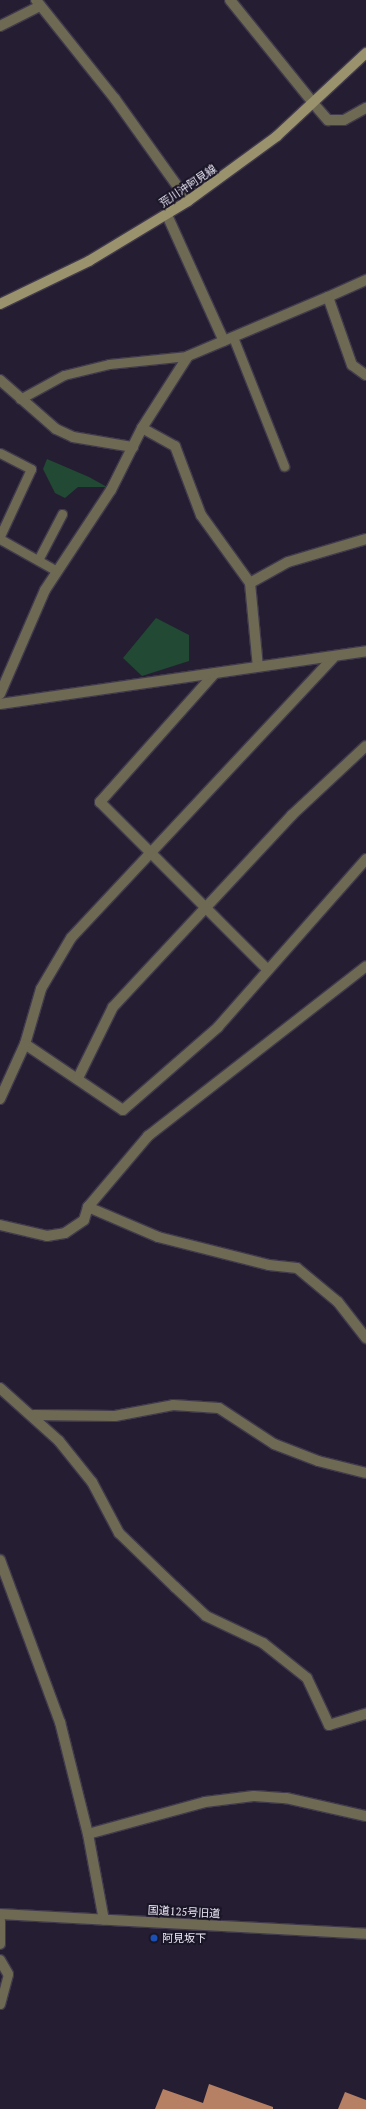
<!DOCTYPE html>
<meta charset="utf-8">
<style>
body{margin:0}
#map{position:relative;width:366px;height:2109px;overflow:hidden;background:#251e32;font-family:"PT Serif","Noto Sans JP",serif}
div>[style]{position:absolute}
.green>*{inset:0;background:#214933}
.building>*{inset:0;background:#b58064}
.roads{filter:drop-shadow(1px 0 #413a4d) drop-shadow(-1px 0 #413a4d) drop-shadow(0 1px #413a4d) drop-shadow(0 -1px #413a4d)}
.service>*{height:9px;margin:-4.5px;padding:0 4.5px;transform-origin:4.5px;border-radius:4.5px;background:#6e6953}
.minor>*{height:10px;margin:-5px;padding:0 5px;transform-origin:5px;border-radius:5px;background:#6e6953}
.tertiary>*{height:10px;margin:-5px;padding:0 5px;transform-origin:5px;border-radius:5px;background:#6e6953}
.secondary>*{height:10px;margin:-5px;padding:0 5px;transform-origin:5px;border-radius:5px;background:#99926d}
.dots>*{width:11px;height:11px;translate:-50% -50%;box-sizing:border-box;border:2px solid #1b1528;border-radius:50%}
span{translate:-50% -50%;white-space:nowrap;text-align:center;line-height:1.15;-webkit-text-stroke:4px #1b1528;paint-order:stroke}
.street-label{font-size:11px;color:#ede9f6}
.poi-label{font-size:11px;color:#ede9f6}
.left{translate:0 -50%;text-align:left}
</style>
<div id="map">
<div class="green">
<i style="clip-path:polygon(47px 459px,89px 477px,107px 487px,78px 487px,65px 498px,55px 493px,43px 469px)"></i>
<i style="clip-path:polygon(156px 618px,189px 635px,189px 661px,142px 676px,123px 658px)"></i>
</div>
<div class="building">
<i style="clip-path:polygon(209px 2084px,273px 2107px,273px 2109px,155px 2109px,163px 2089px,203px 2103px)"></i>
<i style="clip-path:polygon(345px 2092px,366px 2100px,366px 2109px,338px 2109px)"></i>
</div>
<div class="roads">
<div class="service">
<i style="left:233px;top:337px;width:139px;rotate:68.4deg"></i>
<i style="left:20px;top:399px;width:50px;rotate:-28.6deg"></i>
<i style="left:64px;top:375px;width:46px;rotate:-13.7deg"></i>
<i style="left:109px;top:364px;width:79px;rotate:-5.8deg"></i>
<i style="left:0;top:453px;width:35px;rotate:27deg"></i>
<i style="left:31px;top:469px;width:74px;rotate:114.8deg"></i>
<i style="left:0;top:539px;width:65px;rotate:29.3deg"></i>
<i style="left:38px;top:560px;width:52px;rotate:-62.4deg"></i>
<i style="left:0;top:2004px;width:31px;rotate:-75deg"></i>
</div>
<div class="minor">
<i style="left:36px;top:0;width:127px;rotate:51.4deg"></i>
<i style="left:115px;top:99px;width:125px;rotate:54.4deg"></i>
<i style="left:0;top:26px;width:45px;rotate:-26.6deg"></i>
<i style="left:313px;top:103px;width:23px;rotate:49deg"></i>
<i style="left:328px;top:120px;width:16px"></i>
<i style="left:344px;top:120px;width:25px;rotate:-29deg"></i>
<i style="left:167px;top:215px;width:138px;rotate:65.7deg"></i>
<i style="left:328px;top:297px;width:42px;rotate:-24.1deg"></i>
<i style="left:0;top:380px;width:74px;rotate:41.2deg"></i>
<i style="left:56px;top:429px;width:19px;rotate:25deg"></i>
<i style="left:73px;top:437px;width:61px;rotate:9.5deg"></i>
<i style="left:142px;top:428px;width:38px;rotate:29deg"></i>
<i style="left:175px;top:446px;width:74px;rotate:69.4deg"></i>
<i style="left:201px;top:515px;width:84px;rotate:54.2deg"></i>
<i style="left:250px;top:583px;width:84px;rotate:84.6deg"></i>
<i style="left:250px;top:583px;width:43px;rotate:-28.9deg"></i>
<i style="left:288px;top:562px;width:81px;rotate:-16.4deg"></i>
<i style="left:333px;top:658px;width:383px;rotate:133.1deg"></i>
<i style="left:71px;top:938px;width:59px;rotate:120.5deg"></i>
<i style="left:41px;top:989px;width:57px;rotate:106.2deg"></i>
<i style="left:25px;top:1044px;width:118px;rotate:34deg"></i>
<i style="left:123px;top:1110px;width:126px;rotate:-41.1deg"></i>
<i style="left:218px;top:1027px;width:224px;rotate:-48.6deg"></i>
<i style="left:215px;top:673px;width:173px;rotate:131.7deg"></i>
<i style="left:100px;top:802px;width:235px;rotate:45deg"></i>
<i style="left:0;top:694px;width:113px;rotate:-66.6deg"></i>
<i style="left:45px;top:590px;width:120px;rotate:-56.6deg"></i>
<i style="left:111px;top:490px;width:69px;rotate:-63.4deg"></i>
<i style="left:142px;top:428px;width:85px;rotate:-57.4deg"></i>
<i style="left:188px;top:356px;width:152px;rotate:-22.9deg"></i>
<i style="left:328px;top:297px;width:72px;rotate:70.6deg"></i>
<i style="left:352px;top:365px;width:17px;rotate:36deg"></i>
<i style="left:0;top:704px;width:370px;rotate:-8.2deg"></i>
<i style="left:78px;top:1078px;width:79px;rotate:-63.8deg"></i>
<i style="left:113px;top:1007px;width:262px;rotate:-47deg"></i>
<i style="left:292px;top:815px;width:101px;rotate:-43deg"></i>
<i style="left:0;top:1099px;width:60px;rotate:-65.6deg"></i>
<i style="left:88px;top:1207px;width:76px;rotate:23.2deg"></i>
<i style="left:158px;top:1237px;width:114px;rotate:14.2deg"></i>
<i style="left:269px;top:1265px;width:28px;rotate:6deg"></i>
<i style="left:297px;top:1268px;width:53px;rotate:39.7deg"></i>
<i style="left:338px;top:1302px;width:46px;rotate:52.1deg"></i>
<i style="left:0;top:1225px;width:48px;rotate:13.2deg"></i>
<i style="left:47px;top:1236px;width:18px;rotate:-9deg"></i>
<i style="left:65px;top:1233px;width:23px;rotate:-34deg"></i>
<i style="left:84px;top:1220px;width:14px;rotate:-73deg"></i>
<i style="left:88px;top:1207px;width:93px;rotate:-49.8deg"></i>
<i style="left:148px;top:1136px;width:276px;rotate:-37.9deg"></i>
<i style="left:0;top:1388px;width:79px;rotate:41.9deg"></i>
<i style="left:59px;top:1441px;width:53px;rotate:51.2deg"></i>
<i style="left:92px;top:1482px;width:58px;rotate:62.1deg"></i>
<i style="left:119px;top:1533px;width:78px;rotate:44deg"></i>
<i style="left:175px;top:1587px;width:42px;rotate:43.1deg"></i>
<i style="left:206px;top:1616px;width:63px;rotate:25.3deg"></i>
<i style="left:263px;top:1643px;width:56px;rotate:38.5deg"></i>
<i style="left:307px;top:1678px;width:52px;rotate:64.9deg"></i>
<i style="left:329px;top:1725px;width:39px;rotate:-17deg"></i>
<i style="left:34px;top:1415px;width:81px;rotate:0.7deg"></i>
<i style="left:115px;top:1416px;width:59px;rotate:-10.7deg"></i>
<i style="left:173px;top:1405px;width:46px;rotate:3.7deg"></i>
<i style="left:219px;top:1408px;width:66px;rotate:33.2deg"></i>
<i style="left:274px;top:1444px;width:47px;rotate:21.1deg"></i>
<i style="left:318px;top:1461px;width:49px;rotate:14deg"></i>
<i style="left:0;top:1560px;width:173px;rotate:69.7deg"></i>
<i style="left:60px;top:1722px;width:115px;rotate:76deg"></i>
<i style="left:88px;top:1834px;width:87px;rotate:79.5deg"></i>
<i style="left:88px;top:1834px;width:121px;rotate:-15.3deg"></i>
<i style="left:205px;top:1802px;width:49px;rotate:-7deg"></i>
<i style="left:254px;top:1796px;width:32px;rotate:4deg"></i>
<i style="left:286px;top:1798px;width:82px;rotate:12.7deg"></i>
<i style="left:0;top:1921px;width:23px;rotate:90deg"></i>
<i style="left:0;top:1960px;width:16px;rotate:60deg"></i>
</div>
<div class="tertiary">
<i style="left:230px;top:0;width:132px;rotate:51.1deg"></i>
<i style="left:0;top:1914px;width:367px;rotate:3.1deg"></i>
</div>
<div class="secondary">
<i style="left:0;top:304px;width:99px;rotate:-25.8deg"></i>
<i style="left:89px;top:261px;width:116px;rotate:-31.2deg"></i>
<i style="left:188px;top:201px;width:110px;rotate:-36.1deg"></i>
<i style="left:277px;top:136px;width:122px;rotate:-43deg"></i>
</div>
</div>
<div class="dots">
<i style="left:154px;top:1938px;background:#1a4fb4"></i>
</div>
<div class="street-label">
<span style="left:188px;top:186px;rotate:-34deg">荒川沖阿見線</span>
<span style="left:184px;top:1912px;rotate:3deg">国道125号旧道</span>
</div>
<div class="poi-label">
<span class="left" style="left:162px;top:1938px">阿見坂下</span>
</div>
</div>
